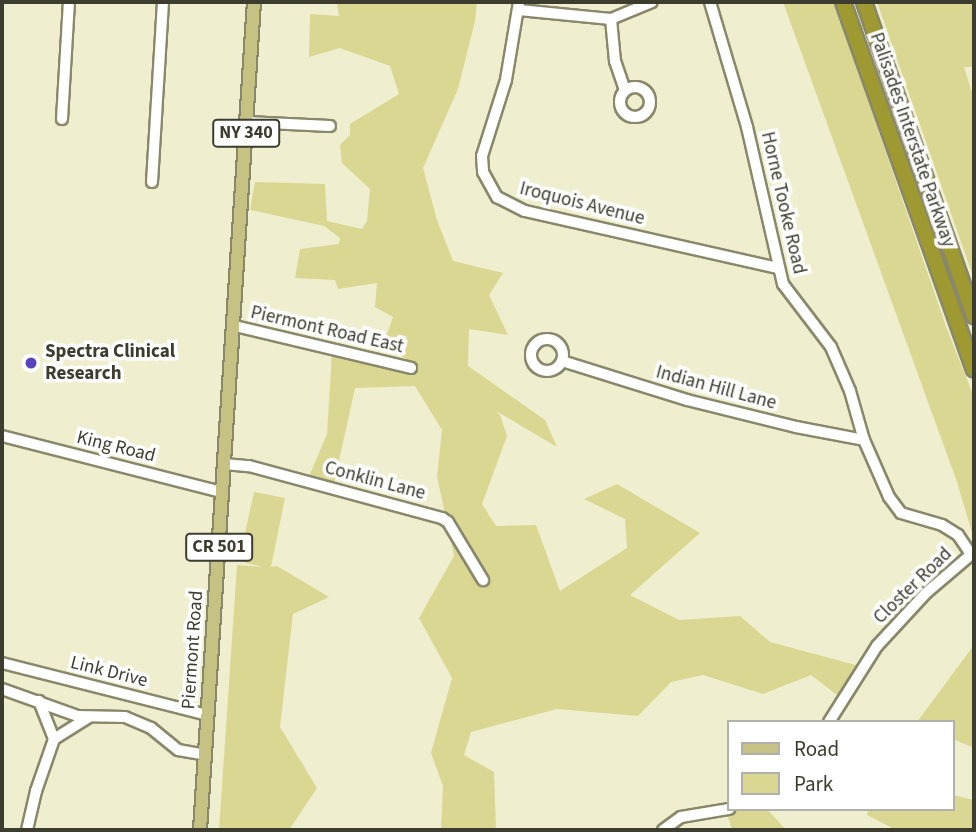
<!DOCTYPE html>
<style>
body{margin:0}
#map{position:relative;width:976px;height:832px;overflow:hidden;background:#efefcf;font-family:"Source Sans 3",sans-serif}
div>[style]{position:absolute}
.green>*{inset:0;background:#dad793}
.roads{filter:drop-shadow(2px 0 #89886b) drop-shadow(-2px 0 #89886b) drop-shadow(0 2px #89886b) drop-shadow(0 -2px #89886b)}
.minor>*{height:10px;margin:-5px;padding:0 5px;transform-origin:5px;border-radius:5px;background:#fff}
.minor>.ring{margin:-5px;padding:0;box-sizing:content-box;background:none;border:10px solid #fff;border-radius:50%}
.major>*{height:12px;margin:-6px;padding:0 6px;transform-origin:6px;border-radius:6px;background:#c5c284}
.highway>*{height:14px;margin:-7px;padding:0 7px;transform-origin:7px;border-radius:7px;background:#9f9932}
.dots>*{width:19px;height:19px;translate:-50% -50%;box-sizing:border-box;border:4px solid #fff;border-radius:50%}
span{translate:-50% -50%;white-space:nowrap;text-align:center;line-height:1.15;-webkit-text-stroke:7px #fff;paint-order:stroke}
.shield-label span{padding:2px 5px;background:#fff;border:2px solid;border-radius:5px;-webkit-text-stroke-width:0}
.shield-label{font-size:18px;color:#3c3c2f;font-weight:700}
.street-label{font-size:19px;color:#3c3c2f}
.poi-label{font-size:19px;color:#3c3c2f;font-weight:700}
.left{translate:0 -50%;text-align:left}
.frame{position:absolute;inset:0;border:4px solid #3c3c2f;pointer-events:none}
.legend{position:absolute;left:727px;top:720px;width:228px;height:91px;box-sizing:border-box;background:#fff;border:2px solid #b1b1ac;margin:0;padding:9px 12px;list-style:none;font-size:21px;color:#3c3c2f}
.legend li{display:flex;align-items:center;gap:14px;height:35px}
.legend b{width:35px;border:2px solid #b1b1ac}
</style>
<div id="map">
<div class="green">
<i style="clip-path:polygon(333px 2px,477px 2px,475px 21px,458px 89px,423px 168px,437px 220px,453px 261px,503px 273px,489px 295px,508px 335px,469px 329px,468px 366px,545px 420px,557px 447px,496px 411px,500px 415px,507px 436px,482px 504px,496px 526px,536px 525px,560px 591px,627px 548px,625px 519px,584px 499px,617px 484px,700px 533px,630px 595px,679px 620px,740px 616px,770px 642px,863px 667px,842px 699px,811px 675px,763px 694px,703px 675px,671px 682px,638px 716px,557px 709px,471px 732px,464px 755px,494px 772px,496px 830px,441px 830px,443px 786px,431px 753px,452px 678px,419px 618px,454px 556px,437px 476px,442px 430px,415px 386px,355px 388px,333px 488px,307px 481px,327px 434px,332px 352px,398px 369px,418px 366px,383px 345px,393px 317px,375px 307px,377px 283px,338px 289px,335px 280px,295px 278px,300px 249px,339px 244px,340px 238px,324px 226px,250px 210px,255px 182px,325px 184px,327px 221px,362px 229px,367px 221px,370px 189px,342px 163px,340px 145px,350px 135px,350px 124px,399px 94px,390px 66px,340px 48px,309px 57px,310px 14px,339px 16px,337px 4px)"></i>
<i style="clip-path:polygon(783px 2px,834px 2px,947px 329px,974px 397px,974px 539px,957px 482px)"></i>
<i style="clip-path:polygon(877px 2px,974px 2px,974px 67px,964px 67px,974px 99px,974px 279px)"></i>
<i style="clip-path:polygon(254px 492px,285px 498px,271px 567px,277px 566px,329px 597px,293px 614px,280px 727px,317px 788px,289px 830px,219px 830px,237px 565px,263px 567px,239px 561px)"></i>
<i style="clip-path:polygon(974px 645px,974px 748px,953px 739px,953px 722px,917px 722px)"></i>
<i style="clip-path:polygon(953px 795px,974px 800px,974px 830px,896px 830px,867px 815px,869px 809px,953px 809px)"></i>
<i style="clip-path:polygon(767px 809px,786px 830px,732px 830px,726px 810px)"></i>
</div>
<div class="roads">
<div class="minor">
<i style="left:519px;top:2px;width:79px;rotate:99.5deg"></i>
<i style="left:506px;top:80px;width:80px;rotate:107.5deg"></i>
<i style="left:482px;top:156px;width:16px;rotate:86deg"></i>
<i style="left:483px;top:172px;width:29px;rotate:61deg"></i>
<i style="left:497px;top:197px;width:31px;rotate:27deg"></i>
<i style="left:525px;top:211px;width:258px;rotate:12.7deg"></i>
<i style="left:710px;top:2px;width:130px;rotate:73.5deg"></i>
<i style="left:747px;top:127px;width:161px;rotate:77.1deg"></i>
<i style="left:783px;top:284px;width:79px;rotate:52.7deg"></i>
<i style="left:831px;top:347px;width:48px;rotate:66.6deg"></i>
<i style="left:850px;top:391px;width:51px;rotate:74.1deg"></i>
<i style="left:864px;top:440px;width:62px;rotate:66.3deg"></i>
<i style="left:889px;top:497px;width:20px;rotate:53deg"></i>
<i style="left:901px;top:513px;width:43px;rotate:16.3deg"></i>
<i style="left:942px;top:525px;width:19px;rotate:32deg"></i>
<i style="left:958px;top:535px;width:23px;rotate:56deg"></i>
<i style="left:519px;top:10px;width:92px;rotate:5.6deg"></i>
<i style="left:611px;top:19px;width:44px;rotate:-22.5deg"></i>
<i style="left:611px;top:19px;width:42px;rotate:84.6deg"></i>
<i style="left:615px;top:61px;width:31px;rotate:71deg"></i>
<i class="ring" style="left:620px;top:87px;width:20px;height:20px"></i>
<i style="left:62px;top:119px;width:117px;rotate:-86.6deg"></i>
<i style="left:247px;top:122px;width:83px;rotate:2.8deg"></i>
<i style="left:152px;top:182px;width:180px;rotate:-86.5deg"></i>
<i style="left:235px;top:326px;width:181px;rotate:13.4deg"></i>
<i class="ring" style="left:531px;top:339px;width:22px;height:22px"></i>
<i style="left:562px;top:361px;width:131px;rotate:17.3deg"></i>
<i style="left:687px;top:400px;width:112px;rotate:13.9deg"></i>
<i style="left:796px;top:427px;width:69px;rotate:10.8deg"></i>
<i style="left:2px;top:436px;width:227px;rotate:14.3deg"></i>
<i style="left:224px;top:464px;width:25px;rotate:5deg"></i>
<i style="left:249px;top:466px;width:200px;rotate:15.1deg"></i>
<i style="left:442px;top:518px;width:7px;rotate:34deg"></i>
<i style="left:448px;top:522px;width:68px;rotate:58.9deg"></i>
<i style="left:2px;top:663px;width:212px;rotate:14.2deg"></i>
<i style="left:2px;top:689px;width:81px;rotate:19.6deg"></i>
<i style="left:78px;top:716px;width:47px;rotate:1.2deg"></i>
<i style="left:125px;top:717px;width:28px;rotate:23deg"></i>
<i style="left:151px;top:728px;width:35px;rotate:39deg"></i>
<i style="left:178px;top:750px;width:27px;rotate:10deg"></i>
<i style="left:829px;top:722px;width:90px;rotate:-57.7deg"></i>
<i style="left:877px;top:646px;width:72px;rotate:-47.2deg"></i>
<i style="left:926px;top:593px;width:63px;rotate:-40.5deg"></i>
<i style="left:54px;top:739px;width:41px;rotate:-32.2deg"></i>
<i style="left:27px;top:830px;width:40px;rotate:-77deg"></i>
<i style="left:36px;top:791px;width:55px;rotate:-70.9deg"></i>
<i style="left:54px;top:739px;width:41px;rotate:-111.5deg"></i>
<i style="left:663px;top:830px;width:22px;rotate:-36deg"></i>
<i style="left:681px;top:817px;width:49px;rotate:-9.5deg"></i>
</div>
<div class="major">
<i style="left:200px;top:830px;width:830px;rotate:-86.27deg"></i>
</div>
<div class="highway">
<i style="left:843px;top:2px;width:390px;rotate:70.4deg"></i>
<i style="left:864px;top:2px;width:333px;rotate:70.7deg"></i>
</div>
</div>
<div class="dots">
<i style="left:31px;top:363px;background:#5a44bc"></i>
</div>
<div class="shield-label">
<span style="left:246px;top:133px">NY 340</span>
<span style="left:219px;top:547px">CR 501</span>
</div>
<div class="street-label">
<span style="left:912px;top:140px;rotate:71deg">Palisades Interstate Parkway</span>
<span style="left:783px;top:203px;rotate:77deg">Horne Tooke Road</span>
<span style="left:582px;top:204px;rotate:14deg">Iroquois Avenue</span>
<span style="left:327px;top:330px;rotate:13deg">Piermont Road East</span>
<span style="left:716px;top:388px;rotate:15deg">Indian Hill Lane</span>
<span style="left:116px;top:447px;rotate:14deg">King Road</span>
<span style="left:375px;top:481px;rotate:15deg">Conklin Lane</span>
<span style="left:913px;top:586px;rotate:-44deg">Closter Road</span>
<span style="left:193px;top:650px;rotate:-86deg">Piermont Road</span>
<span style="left:109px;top:672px;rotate:14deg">Link Drive</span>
</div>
<div class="poi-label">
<span class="left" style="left:45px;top:363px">Spectra Clinical<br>Research</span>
</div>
<div class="frame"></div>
<ul class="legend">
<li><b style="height:9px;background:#c5c284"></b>Road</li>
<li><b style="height:19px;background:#dad793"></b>Park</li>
</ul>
</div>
